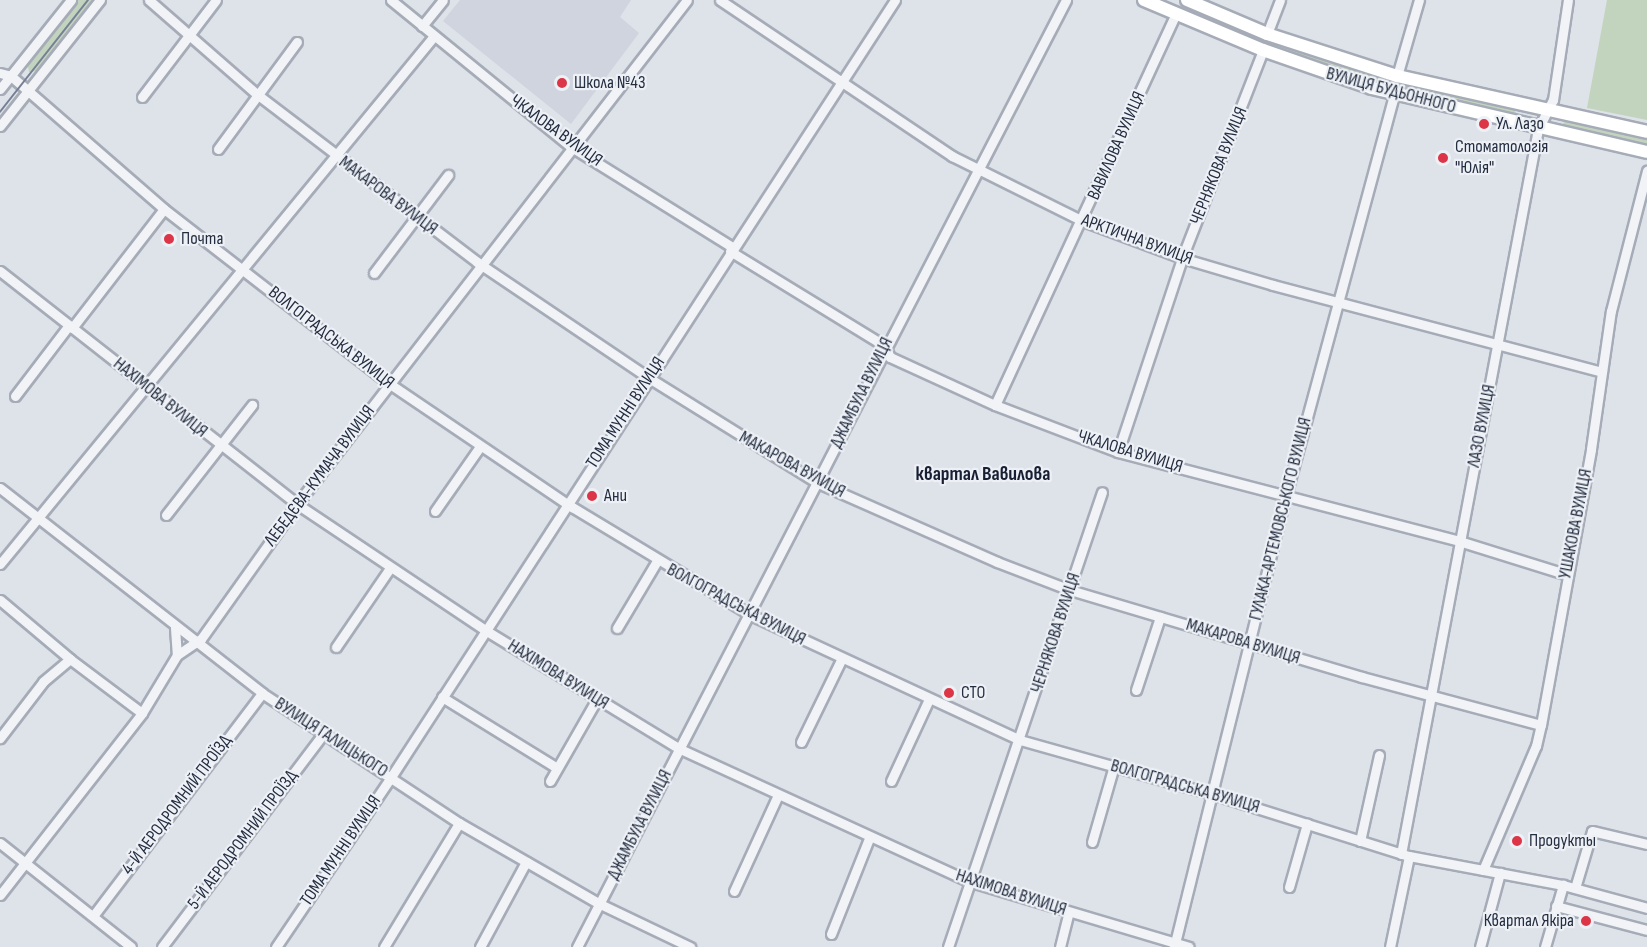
<!DOCTYPE html>
<meta charset="utf-8">
<style>
body{margin:0}
#map{position:relative;width:1647px;height:947px;overflow:hidden;background:#dee2e9;font-family:"Sofia Sans Condensed",sans-serif}
div>[style]{position:absolute}
.built>*{inset:0;background:#cfd4de}
.green>*{inset:0;background:#c2d4be}
.roads{filter:drop-shadow(2px 0 #a6acb7) drop-shadow(-2px 0 #a6acb7) drop-shadow(0 2px #a6acb7) drop-shadow(0 -2px #a6acb7)}
.minor>*{height:9px;margin:-4.5px;padding:0 4.5px;transform-origin:4.5px;border-radius:4.5px;background:#f1f3f7}
.major>*{height:12px;margin:-6px;padding:0 6px;transform-origin:6px;border-radius:6px;background:#fff}
.tram>*{height:1.5px;margin:-0.75px;padding:0 0.75px;transform-origin:0.75px;border-radius:0.75px;background:#758094}
.dots>*{width:16px;height:16px;translate:-50% -50%;box-sizing:border-box;border:3px solid #edf1f6;border-radius:50%}
span{translate:-50% -50%;white-space:nowrap;text-align:center;line-height:1.15;-webkit-text-stroke:4.5px #edf1f6;paint-order:stroke}
.poi-label{font-size:18px;color:#252e41}
.left{translate:0 -50%;text-align:left}
.right{translate:-100% -50%;text-align:right}
.street-label{font-size:18px;color:#252e41}
.neighbourhood-label{font-size:20px;color:#181f32;font-weight:700}
</style>
<div id="map">
<div class="built">
<i style="clip-path:polygon(460px 0,631px 0,620px 17px,639px 33px,571px 124px,443px 21px)"></i>
</div>
<div class="green">
<i style="clip-path:polygon(77px 0,92px 0,37px 71px,29px 72px,27px 62px)"></i>
<i style="clip-path:polygon(1607px 0,1647px 0,1647px 120px,1587px 108px)"></i>
<i style="clip-path:polygon(1188px 7px,1328px 62px,1513px 109px,1517px 114px,1353px 78px,1185px 14px)"></i>
<i style="clip-path:polygon(1565px 121px,1647px 138px,1647px 146px,1561px 127px)"></i>
</div>
<div class="roads">
<div class="minor">
<i style="left:149px;top:0;width:145px;rotate:41.1deg"></i>
<i style="left:258px;top:95px;width:275px;rotate:37.3deg"></i>
<i style="left:477px;top:262px;width:207px;rotate:34deg"></i>
<i style="left:649px;top:378px;width:199px;rotate:31.9deg"></i>
<i style="left:818px;top:483px;width:196px;rotate:23.8deg"></i>
<i style="left:997px;top:562px;width:78px;rotate:21deg"></i>
<i style="left:1070px;top:590px;width:305px;rotate:16.6deg"></i>
<i style="left:1362px;top:677px;width:185px;rotate:15deg"></i>
<i style="left:391px;top:0;width:231px;rotate:39.2deg"></i>
<i style="left:570px;top:146px;width:191px;rotate:31.9deg"></i>
<i style="left:720px;top:0;width:280px;rotate:33.9deg"></i>
<i style="left:952px;top:156px;width:146px;rotate:26.4deg"></i>
<i style="left:1083px;top:221px;width:106px;rotate:20.5deg"></i>
<i style="left:1182px;top:258px;width:95px;rotate:16.5deg"></i>
<i style="left:1273px;top:285px;width:340px;rotate:14.8deg"></i>
<i style="left:422px;top:26px;width:33px;rotate:-51deg"></i>
<i style="left:1267px;top:34px;width:36px;rotate:-69deg"></i>
<i style="left:0;top:73px;width:11px;rotate:15deg"></i>
<i style="left:11px;top:76px;width:203px;rotate:41deg"></i>
<i style="left:164px;top:209px;width:286px;rotate:37.8deg"></i>
<i style="left:390px;top:384px;width:220px;rotate:34.1deg"></i>
<i style="left:572px;top:507px;width:211px;rotate:31.1deg"></i>
<i style="left:753px;top:616px;width:294px;rotate:24.9deg"></i>
<i style="left:1020px;top:740px;width:199px;rotate:15.7deg"></i>
<i style="left:1212px;top:794px;width:207px;rotate:17.5deg"></i>
<i style="left:1409px;top:856px;width:157px;rotate:10.7deg"></i>
<i style="left:1563px;top:885px;width:87px;rotate:15.3deg"></i>
<i style="left:1397px;top:76px;width:79px;rotate:-73.9deg"></i>
<i style="left:0;top:89px;width:114px;rotate:-51.4deg"></i>
<i style="left:142px;top:97px;width:122px;rotate:-52.7deg"></i>
<i style="left:0;top:126px;width:161px;rotate:-51.6deg"></i>
<i style="left:218px;top:149px;width:133px;rotate:-53.6deg"></i>
<i style="left:730px;top:251px;width:182px;rotate:31.5deg"></i>
<i style="left:885px;top:346px;width:12px;rotate:66deg"></i>
<i style="left:890px;top:357px;width:115px;rotate:24.6deg"></i>
<i style="left:995px;top:405px;width:132px;rotate:20.9deg"></i>
<i style="left:1118px;top:452px;width:352px;rotate:14.6deg"></i>
<i style="left:1459px;top:541px;width:111px;rotate:17.3deg"></i>
<i style="left:0;top:271px;width:377px;rotate:38.1deg"></i>
<i style="left:297px;top:504px;width:226px;rotate:33.8deg"></i>
<i style="left:485px;top:630px;width:226px;rotate:31.4deg"></i>
<i style="left:678px;top:748px;width:322px;rotate:24.6deg"></i>
<i style="left:971px;top:882px;width:227px;rotate:16.6deg"></i>
<i style="left:374px;top:273px;width:123px;rotate:-52.9deg"></i>
<i style="left:72px;top:328px;width:150px;rotate:-52.3deg"></i>
<i style="left:15px;top:396px;width:89px;rotate:-52.7deg"></i>
<i style="left:995px;top:405px;width:429px;rotate:-65.2deg"></i>
<i style="left:1118px;top:452px;width:204px;rotate:-71.7deg"></i>
<i style="left:1182px;top:258px;width:223px;rotate:-68.7deg"></i>
<i style="left:0;top:488px;width:333px;rotate:38deg"></i>
<i style="left:262px;top:693px;width:236px;rotate:33.4deg"></i>
<i style="left:459px;top:823px;width:163px;rotate:29.9deg"></i>
<i style="left:600px;top:904px;width:100px;rotate:25.5deg"></i>
<i style="left:435px;top:511px;width:77px;rotate:-55.1deg"></i>
<i style="left:166px;top:515px;width:140px;rotate:-52deg"></i>
<i style="left:0;top:564px;width:683px;rotate:-50.58deg"></i>
<i style="left:0;top:600px;width:92px;rotate:40.1deg"></i>
<i style="left:70px;top:659px;width:35px;rotate:140deg"></i>
<i style="left:43px;top:682px;width:71px;rotate:127.5deg"></i>
<i style="left:175px;top:628px;width:27px;rotate:86deg"></i>
<i style="left:617px;top:628px;width:78px;rotate:-59.2deg"></i>
<i style="left:336px;top:647px;width:96px;rotate:-55.6deg"></i>
<i style="left:70px;top:659px;width:90px;rotate:36.9deg"></i>
<i style="left:1136px;top:690px;width:77px;rotate:-71.8deg"></i>
<i style="left:442px;top:697px;width:135px;rotate:31.7deg"></i>
<i style="left:801px;top:742px;width:91px;rotate:-64deg"></i>
<i style="left:550px;top:781px;width:95px;rotate:-60.2deg"></i>
<i style="left:891px;top:781px;width:90px;rotate:-65.1deg"></i>
<i style="left:1360px;top:841px;width:88px;rotate:-77.5deg"></i>
<i style="left:1092px;top:842px;width:79px;rotate:-73.9deg"></i>
<i style="left:0;top:843px;width:167px;rotate:38.4deg"></i>
<i style="left:1401px;top:854px;width:738px;rotate:-79.3deg"></i>
<i style="left:1538px;top:129px;width:33px;rotate:-63deg"></i>
<i style="left:1553px;top:100px;width:101px;rotate:-81.5deg"></i>
<i style="left:1483px;top:870px;width:135px;rotate:-66.9deg"></i>
<i style="left:1536px;top:746px;width:22px;rotate:-77deg"></i>
<i style="left:1541px;top:725px;width:280px;rotate:-79.7deg"></i>
<i style="left:1591px;top:449px;width:139px;rotate:-81.8deg"></i>
<i style="left:1611px;top:311px;width:145px;rotate:-75.6deg"></i>
<i style="left:1289px;top:887px;width:66px;rotate:-74.1deg"></i>
<i style="left:1575px;top:888px;width:59px;rotate:-73.4deg"></i>
<i style="left:1592px;top:831px;width:57px;rotate:13.3deg"></i>
<i style="left:734px;top:891px;width:106px;rotate:-65.4deg"></i>
<i style="left:0;top:895px;width:231px;rotate:-52deg"></i>
<i style="left:142px;top:713px;width:68px;rotate:-58.9deg"></i>
<i style="left:177px;top:655px;width:29px;rotate:-34deg"></i>
<i style="left:201px;top:639px;width:166px;rotate:-54.6deg"></i>
<i style="left:297px;top:504px;width:637px;rotate:-52.27deg"></i>
<i style="left:1556px;top:906px;width:94px;rotate:14.8deg"></i>
<i style="left:93px;top:916px;width:280px;rotate:-52.8deg"></i>
<i style="left:831px;top:934px;width:105px;rotate:-68.3deg"></i>
<i style="left:162px;top:947px;width:268px;rotate:-52.9deg"></i>
<i style="left:276px;top:947px;width:205px;rotate:-55.9deg"></i>
<i style="left:391px;top:777px;width:926px;rotate:-57.03deg"></i>
<i style="left:384px;top:947px;width:145px;rotate:-58.8deg"></i>
<i style="left:480px;top:947px;width:97px;rotate:-61.6deg"></i>
<i style="left:577px;top:947px;width:1066px;rotate:-62.69deg"></i>
<i style="left:948px;top:947px;width:480px;rotate:-71.3deg"></i>
<i style="left:1060px;top:947px;width:36px;rotate:-76deg"></i>
<i style="left:1174px;top:947px;width:473px;rotate:-76.1deg"></i>
<i style="left:1288px;top:488px;width:408px;rotate:-74.9deg"></i>
<i style="left:1390px;top:947px;width:93px;rotate:-78.2deg"></i>
<i style="left:1480px;top:947px;width:77px;rotate:-74.9deg"></i>
<i style="left:1545px;top:947px;width:65px;rotate:-73.8deg"></i>
</div>
<div class="major">
<i style="left:1144px;top:0;width:129px;rotate:22.8deg"></i>
<i style="left:1263px;top:50px;width:115px;rotate:19.2deg"></i>
<i style="left:1372px;top:88px;width:282px;rotate:13.1deg"></i>
<i style="left:1187px;top:0;width:87px;rotate:23deg"></i>
<i style="left:1267px;top:34px;width:137px;rotate:17.9deg"></i>
<i style="left:1397px;top:76px;width:256px;rotate:12.6deg"></i>
</div>
</div>
<div class="tram">
<i style="left:0;top:112px;width:142px;rotate:-51.8deg"></i>
</div>
<div class="dots">
<i style="left:562px;top:83px;background:#db3547"></i>
<i style="left:1484px;top:124px;background:#db3547"></i>
<i style="left:1443px;top:158px;background:#db3547"></i>
<i style="left:169px;top:239px;background:#db3547"></i>
<i style="left:592px;top:496px;background:#db3547"></i>
<i style="left:949px;top:693px;background:#db3547"></i>
<i style="left:1517px;top:841px;background:#db3547"></i>
<i style="left:1586px;top:921px;background:#db3547"></i>
</div>
<div class="poi-label">
<span class="left" style="left:574px;top:83px">Школа №43</span>
<span class="left" style="left:1496px;top:124px">Ул. Лазо</span>
<span class="left" style="left:1455px;top:158px">Стоматологія<br>"Юлія"</span>
<span class="left" style="left:181px;top:239px">Почта</span>
<span class="left" style="left:604px;top:496px">Ани</span>
<span class="left" style="left:961px;top:693px">СТО</span>
<span class="left" style="left:1529px;top:841px">Продукты</span>
<span class="right" style="left:1574px;top:921px">Квартал Якіра</span>
</div>
<div class="street-label">
<span style="left:1391px;top:91px;rotate:15deg">ВУЛИЦЯ БУДЬОННОГО</span>
<span style="left:556px;top:131px;rotate:36deg">ЧКАЛОВА ВУЛИЦЯ</span>
<span style="left:1117px;top:146px;rotate:-66deg">ВАВИЛОВА ВУЛИЦЯ</span>
<span style="left:1219px;top:166px;rotate:-68deg">ЧЕРНЯКОВА ВУЛИЦЯ</span>
<span style="left:388px;top:196px;rotate:37deg">МАКАРОВА ВУЛИЦЯ</span>
<span style="left:1137px;top:240px;rotate:20deg">АРКТИЧНА ВУЛИЦЯ</span>
<span style="left:331px;top:338px;rotate:38deg">ВОЛГОГРАДСЬКА ВУЛИЦЯ</span>
<span style="left:862px;top:393px;rotate:-64deg">ДЖАМБУЛА ВУЛИЦЯ</span>
<span style="left:160px;top:398px;rotate:39deg">НАХІМОВА ВУЛИЦЯ</span>
<span style="left:626px;top:413px;rotate:-57deg">ТОМА МУННІ ВУЛИЦЯ</span>
<span style="left:1482px;top:426px;rotate:-79deg">ЛАЗО ВУЛИЦЯ</span>
<span style="left:1130px;top:452px;rotate:17deg">ЧКАЛОВА ВУЛИЦЯ</span>
<span style="left:792px;top:465px;rotate:29deg">МАКАРОВА ВУЛИЦЯ</span>
<span style="left:320px;top:476px;rotate:-53deg">ЛЕБЕДЄВА-КУМАЧА ВУЛИЦЯ</span>
<span style="left:1281px;top:519px;rotate:-76deg">ГУЛАКА-АРТЕМОВСЬКОГО ВУЛИЦЯ</span>
<span style="left:1576px;top:524px;rotate:-79deg">УШАКОВА ВУЛИЦЯ</span>
<span style="left:736px;top:605px;rotate:28deg">ВОЛГОГРАДСЬКА ВУЛИЦЯ</span>
<span style="left:1056px;top:633px;rotate:-72deg">ЧЕРНЯКОВА ВУЛИЦЯ</span>
<span style="left:1243px;top:642px;rotate:17deg">МАКАРОВА ВУЛИЦЯ</span>
<span style="left:558px;top:675px;rotate:32deg">НАХІМОВА ВУЛИЦЯ</span>
<span style="left:331px;top:738px;rotate:33deg">ВУЛИЦЯ ГАЛИЦЬКОГО</span>
<span style="left:1185px;top:787px;rotate:16deg">ВОЛГОГРАДСЬКА ВУЛИЦЯ</span>
<span style="left:177px;top:805px;rotate:-53deg">4-Й АЕРОДРОМНИЙ ПРОЇЗД</span>
<span style="left:640px;top:825px;rotate:-63deg">ДЖАМБУЛА ВУЛИЦЯ</span>
<span style="left:243px;top:840px;rotate:-53deg">5-Й АЕРОДРОМНИЙ ПРОЇЗД</span>
<span style="left:341px;top:851px;rotate:-56deg">ТОМА МУННІ ВУЛИЦЯ</span>
<span style="left:1011px;top:893px;rotate:18deg">НАХІМОВА ВУЛИЦЯ</span>
</div>
<div class="neighbourhood-label">
<span style="left:983px;top:474px">квартал Вавилова</span>
</div>
</div>
